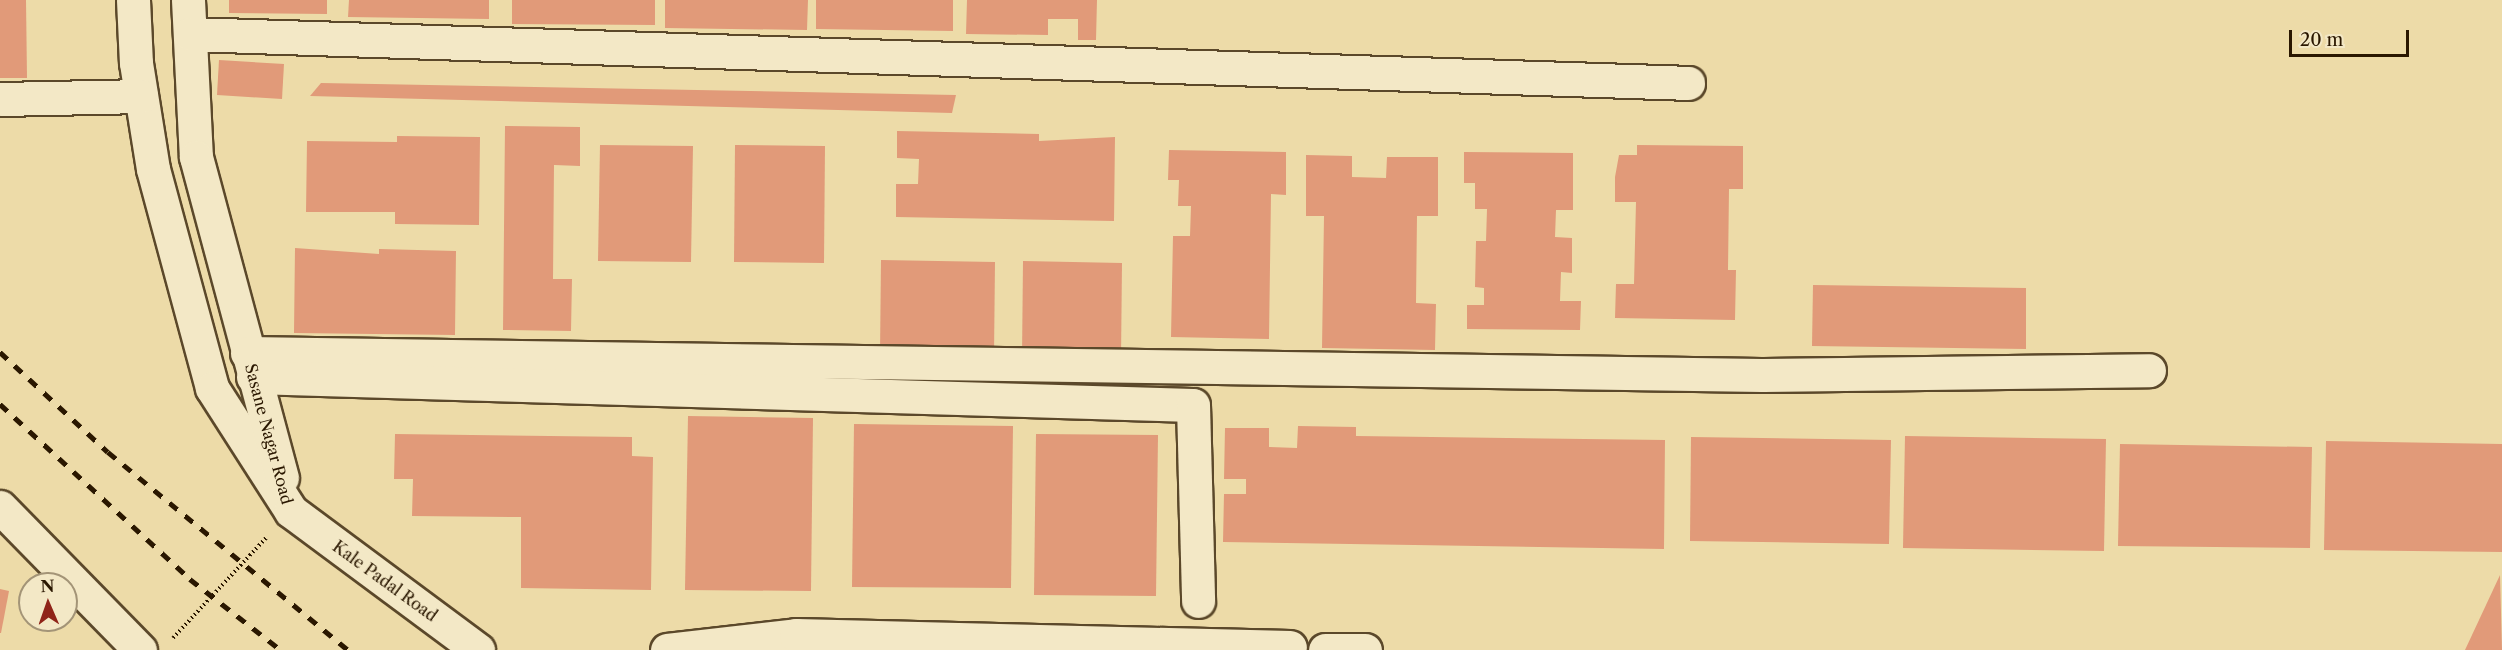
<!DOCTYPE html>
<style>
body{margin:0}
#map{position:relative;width:2502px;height:650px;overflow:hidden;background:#eddba8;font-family:"Libre Caslon Text",serif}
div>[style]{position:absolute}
.building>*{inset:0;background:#e19a79}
.path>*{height:4px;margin-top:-2px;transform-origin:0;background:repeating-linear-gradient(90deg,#2a1700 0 1.5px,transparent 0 4.5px)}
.roads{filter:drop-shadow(2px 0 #5b482a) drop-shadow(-2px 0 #5b482a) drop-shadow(0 2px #5b482a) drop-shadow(0 -2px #5b482a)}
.minor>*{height:33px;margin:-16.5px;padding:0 16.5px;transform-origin:16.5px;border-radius:16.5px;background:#f3e8c6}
.rail>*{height:4.5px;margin-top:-2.25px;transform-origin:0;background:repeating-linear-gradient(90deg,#2a1700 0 10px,transparent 0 20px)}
span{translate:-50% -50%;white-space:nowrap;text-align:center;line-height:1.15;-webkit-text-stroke:6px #f3e8c6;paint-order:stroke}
.street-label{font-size:16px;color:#2a1700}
.north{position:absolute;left:18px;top:572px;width:60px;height:60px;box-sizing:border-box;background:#f3e8c6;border:2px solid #a39477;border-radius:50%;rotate:358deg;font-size:16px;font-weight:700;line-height:24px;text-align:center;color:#2a1700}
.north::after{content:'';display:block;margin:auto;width:21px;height:27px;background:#8f2418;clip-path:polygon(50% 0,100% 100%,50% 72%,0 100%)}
.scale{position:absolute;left:2289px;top:30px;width:120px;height:27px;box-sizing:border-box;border:3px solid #2a1700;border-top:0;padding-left:8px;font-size:18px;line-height:21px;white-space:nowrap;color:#2a1700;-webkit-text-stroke:4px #f3e8c6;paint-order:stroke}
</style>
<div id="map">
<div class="building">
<i style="clip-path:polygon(0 0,26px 0,27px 78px,0 78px)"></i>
<i style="clip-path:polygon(229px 0,327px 0,327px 14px,229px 13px)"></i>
<i style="clip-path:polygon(349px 0,489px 0,489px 19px,348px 17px)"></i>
<i style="clip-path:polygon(512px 0,655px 0,655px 25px,512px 24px)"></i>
<i style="clip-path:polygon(665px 0,808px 0,807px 30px,665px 28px)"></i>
<i style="clip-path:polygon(816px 0,953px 0,953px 31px,816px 29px)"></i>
<i style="clip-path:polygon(967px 0,1097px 0,1096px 40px,1078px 40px,1078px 19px,1048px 19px,1048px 35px,966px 34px)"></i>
<i style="clip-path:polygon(219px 60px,284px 64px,282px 99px,217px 95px)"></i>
<i style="clip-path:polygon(321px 83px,956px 95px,952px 113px,310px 96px)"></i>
<i style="clip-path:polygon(505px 126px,580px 127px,580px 166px,554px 165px,553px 279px,572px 279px,571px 331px,503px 330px)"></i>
<i style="clip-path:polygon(897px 131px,1039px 134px,1039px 141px,1115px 137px,1114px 221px,896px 217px,896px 184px,918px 184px,919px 159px,897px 158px)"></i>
<i style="clip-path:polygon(397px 136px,480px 137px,479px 225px,395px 224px,395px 212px,306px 212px,307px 141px,397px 142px)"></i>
<i style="clip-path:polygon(600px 145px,693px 146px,691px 262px,598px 261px)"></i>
<i style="clip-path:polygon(735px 145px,825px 146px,824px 263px,734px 262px)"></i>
<i style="clip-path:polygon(1637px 145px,1743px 146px,1743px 189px,1729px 189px,1728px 270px,1736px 270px,1735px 320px,1615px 318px,1616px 284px,1634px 284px,1636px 202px,1615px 202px,1615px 177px,1619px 155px,1637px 155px)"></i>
<i style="clip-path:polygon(1169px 150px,1286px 152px,1286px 195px,1271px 194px,1269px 339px,1171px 337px,1173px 236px,1190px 236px,1191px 206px,1178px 206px,1179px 180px,1168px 180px)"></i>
<i style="clip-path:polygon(1464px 152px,1573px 153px,1573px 210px,1556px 210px,1555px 237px,1572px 238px,1572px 273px,1561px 272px,1560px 301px,1581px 301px,1580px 330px,1467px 329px,1467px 305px,1484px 305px,1484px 288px,1475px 287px,1476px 241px,1486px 241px,1487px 209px,1475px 209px,1475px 183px,1464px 183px)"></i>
<i style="clip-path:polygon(1306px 155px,1352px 156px,1352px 177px,1386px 178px,1387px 157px,1438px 157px,1438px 216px,1417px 216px,1416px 303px,1436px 304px,1435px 350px,1322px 348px,1324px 216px,1306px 216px)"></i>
<i style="clip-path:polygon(295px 248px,379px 254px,379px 249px,456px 251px,455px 335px,294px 333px)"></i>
<i style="clip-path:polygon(881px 260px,995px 262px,994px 355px,880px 354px)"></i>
<i style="clip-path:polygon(1023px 261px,1122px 263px,1121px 358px,1022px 357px)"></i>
<i style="clip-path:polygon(1813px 285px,2026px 288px,2026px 349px,1812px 346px)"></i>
<i style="clip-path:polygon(688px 416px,813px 418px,811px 591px,685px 590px)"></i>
<i style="clip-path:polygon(854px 424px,1013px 426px,1011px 588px,852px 587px)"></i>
<i style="clip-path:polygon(1298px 426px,1356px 427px,1356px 436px,1665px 440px,1664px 549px,1223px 542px,1224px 494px,1246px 494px,1246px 479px,1224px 479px,1225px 428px,1269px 428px,1269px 447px,1297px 448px)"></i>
<i style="clip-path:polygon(395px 434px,632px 437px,632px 456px,653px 457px,651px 590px,521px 588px,521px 517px,412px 516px,413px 479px,394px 479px)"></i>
<i style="clip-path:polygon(1036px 434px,1158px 435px,1156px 596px,1034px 595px)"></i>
<i style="clip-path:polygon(1905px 436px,2106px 439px,2104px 551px,1903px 548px)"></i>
<i style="clip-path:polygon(1691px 437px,1891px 440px,1889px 544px,1690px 541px)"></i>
<i style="clip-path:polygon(2326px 441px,2502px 444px,2502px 552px,2324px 550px)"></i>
<i style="clip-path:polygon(2120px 444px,2312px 447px,2310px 548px,2118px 546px)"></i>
<i style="clip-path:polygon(2500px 575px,2502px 650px,2465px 650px)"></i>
<i style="clip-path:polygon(0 589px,9px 591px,1px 633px,0 633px)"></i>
</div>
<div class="path">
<i style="left:173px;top:638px;width:137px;rotate:-47.1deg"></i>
</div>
<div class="roads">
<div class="minor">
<i style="left:133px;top:0;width:63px;rotate:87.3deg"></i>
<i style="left:136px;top:63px;width:107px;rotate:80.9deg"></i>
<i style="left:153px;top:169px;width:227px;rotate:74.9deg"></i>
<i style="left:212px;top:388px;width:146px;rotate:57.3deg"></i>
<i style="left:291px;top:511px;width:233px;rotate:36.6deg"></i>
<i style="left:188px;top:0;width:157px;rotate:87.1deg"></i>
<i style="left:196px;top:157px;width:332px;rotate:75deg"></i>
<i style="left:190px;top:34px;width:1499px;rotate:1.87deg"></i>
<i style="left:0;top:99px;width:141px;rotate:-1.2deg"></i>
<i style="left:247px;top:353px;width:1516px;rotate:0.83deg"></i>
<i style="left:1763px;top:375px;width:386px;rotate:-0.7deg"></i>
<i style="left:253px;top:377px;width:940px;rotate:1.71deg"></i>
<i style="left:1193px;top:405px;width:196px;rotate:88.5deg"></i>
<i style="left:0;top:507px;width:200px;rotate:45.6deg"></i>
<i style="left:667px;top:650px;width:130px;rotate:-6.6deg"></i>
<i style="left:796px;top:635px;width:494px;rotate:1.4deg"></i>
<i style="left:1325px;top:650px;width:40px"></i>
</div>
</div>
<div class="rail">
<i style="left:0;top:352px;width:147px;rotate:42.8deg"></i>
<i style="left:108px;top:452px;width:311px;rotate:39.5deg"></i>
<i style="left:0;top:404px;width:258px;rotate:42.6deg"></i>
<i style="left:190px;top:579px;width:115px;rotate:38deg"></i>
</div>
<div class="street-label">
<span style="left:269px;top:434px;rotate:75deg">Sasane Nagar Road</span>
<span style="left:385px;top:581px;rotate:36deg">Kale Padal Road</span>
</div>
<div class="north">N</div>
<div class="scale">20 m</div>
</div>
